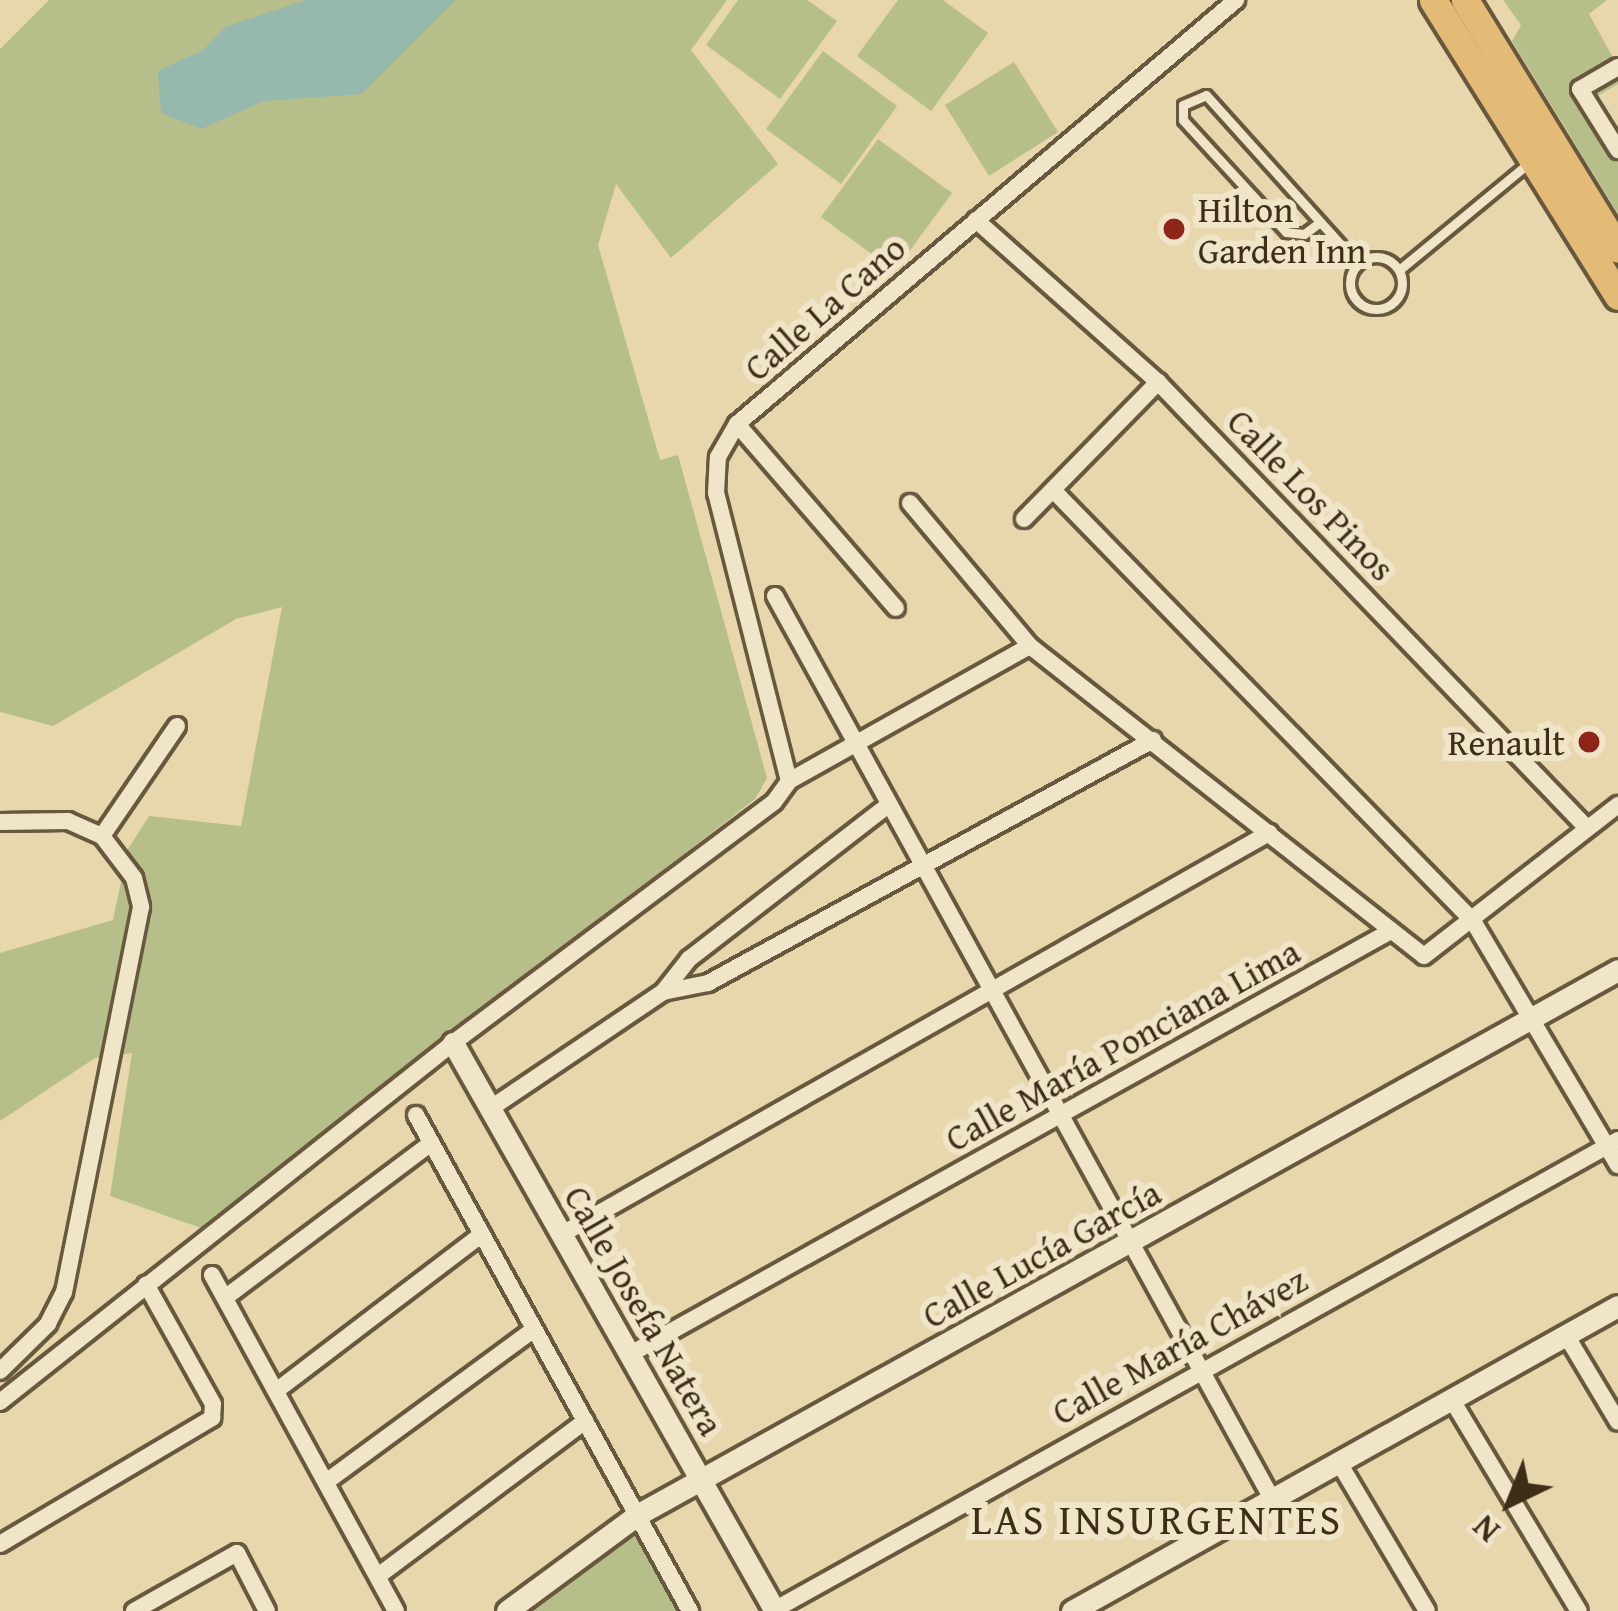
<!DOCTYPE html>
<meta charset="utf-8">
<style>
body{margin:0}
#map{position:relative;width:1618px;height:1611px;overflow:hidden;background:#e8d6ac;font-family:"Gentium Book Plus",serif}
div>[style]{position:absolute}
.green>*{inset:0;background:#b6be89}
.water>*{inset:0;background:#97b9ad}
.roads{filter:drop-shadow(3px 0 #68583d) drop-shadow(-3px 0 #68583d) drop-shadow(0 3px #68583d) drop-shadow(0 -3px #68583d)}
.service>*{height:9px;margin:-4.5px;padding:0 4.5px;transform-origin:4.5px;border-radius:4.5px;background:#f0e4c9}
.service>.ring{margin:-4.5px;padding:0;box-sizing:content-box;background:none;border:9px solid #f0e4c9;border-radius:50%}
.minor>*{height:16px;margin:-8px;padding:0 8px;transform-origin:8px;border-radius:8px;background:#f0e4c9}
.tertiary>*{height:21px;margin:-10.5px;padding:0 10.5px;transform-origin:10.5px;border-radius:10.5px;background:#f0e4c9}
.primary>*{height:27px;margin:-13.5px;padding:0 13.5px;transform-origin:13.5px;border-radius:13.5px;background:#e4bb76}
.dots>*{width:33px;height:33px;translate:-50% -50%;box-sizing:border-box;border:6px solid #f0e4c9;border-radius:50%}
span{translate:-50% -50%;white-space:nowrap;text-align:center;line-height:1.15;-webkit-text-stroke:12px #f0e4c9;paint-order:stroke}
.poi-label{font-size:36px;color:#3e2e18}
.left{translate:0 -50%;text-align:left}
.right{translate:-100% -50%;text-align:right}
.street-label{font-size:36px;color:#3e2e18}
.quarter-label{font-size:42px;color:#3e2e18;letter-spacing:3px}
.north{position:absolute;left:1450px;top:1443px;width:120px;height:120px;-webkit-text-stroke:9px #f0e4c9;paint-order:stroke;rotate:223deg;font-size:33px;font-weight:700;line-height:48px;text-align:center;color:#3e2e18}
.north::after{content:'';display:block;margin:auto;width:42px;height:54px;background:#3e2e18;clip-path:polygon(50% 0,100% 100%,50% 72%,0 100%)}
</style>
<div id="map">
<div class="green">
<i style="clip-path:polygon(49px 0,727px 0,691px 50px,778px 164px,671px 258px,616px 184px,598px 245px,660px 460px,678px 455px,767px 778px,755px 799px,201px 1228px,110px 1196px,132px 1053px,95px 1058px,0 1121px,0 953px,113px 920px,128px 849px,149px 816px,241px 826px,282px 607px,236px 619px,53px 726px,0 712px,0 49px)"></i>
<i style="clip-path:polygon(738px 0,807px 0,837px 21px,780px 99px,706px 45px)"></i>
<i style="clip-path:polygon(898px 0,943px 0,988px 33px,931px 111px,857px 56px)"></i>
<i style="clip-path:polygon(1503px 0,1607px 0,1589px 14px,1618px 67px,1618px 84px,1596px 97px,1618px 132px,1618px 214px,1512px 41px,1521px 25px)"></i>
<i style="clip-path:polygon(823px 51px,897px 106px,841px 184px,766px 129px)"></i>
<i style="clip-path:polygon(1014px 62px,1058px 132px,989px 176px,945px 105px)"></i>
<i style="clip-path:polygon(878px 139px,952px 193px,895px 271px,821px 217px)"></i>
<i style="clip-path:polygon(638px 1531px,679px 1611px,524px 1611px,575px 1571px)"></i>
</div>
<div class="water">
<i style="clip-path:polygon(305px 0,455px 0,361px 94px,264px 101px,201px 129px,161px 113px,158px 71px,203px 50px,225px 27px)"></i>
</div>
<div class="roads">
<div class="service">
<i style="left:1320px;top:222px;width:20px;rotate:143deg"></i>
<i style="left:1304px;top:234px;width:18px;rotate:-174deg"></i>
<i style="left:1286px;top:232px;width:152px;rotate:-132.6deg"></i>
<i style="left:1183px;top:120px;width:15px;rotate:-90deg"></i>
<i style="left:1183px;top:105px;width:25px;rotate:-23deg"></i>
<i style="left:1206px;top:95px;width:227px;rotate:48deg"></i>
<i class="ring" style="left:1350px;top:257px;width:43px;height:43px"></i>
<i style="left:1399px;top:270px;width:168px;rotate:-39.5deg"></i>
</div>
<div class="minor">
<i style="left:1618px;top:67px;width:44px;rotate:149.9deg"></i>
<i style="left:1580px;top:89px;width:72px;rotate:58.1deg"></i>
<i style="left:976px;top:220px;width:244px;rotate:41.7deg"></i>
<i style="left:1158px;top:382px;width:619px;rotate:46.11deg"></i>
<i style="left:737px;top:424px;width:243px;rotate:49.2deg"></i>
<i style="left:1053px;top:490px;width:602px;rotate:45.74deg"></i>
<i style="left:1473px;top:921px;width:284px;rotate:59.3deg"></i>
<i style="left:910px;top:503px;width:187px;rotate:50deg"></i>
<i style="left:1030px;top:646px;width:501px;rotate:38.2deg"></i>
<i style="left:1424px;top:956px;width:246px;rotate:-37.9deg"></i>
<i style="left:1024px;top:519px;width:192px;rotate:-45.6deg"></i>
<i style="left:775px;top:596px;width:1029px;rotate:61.17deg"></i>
<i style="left:789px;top:781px;width:297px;rotate:-104.2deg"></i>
<i style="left:716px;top:493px;width:36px;rotate:-87deg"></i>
<i style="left:718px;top:457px;width:38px;rotate:-60deg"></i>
<i style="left:737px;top:424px;width:655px;rotate:-40.35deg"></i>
<i style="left:0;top:822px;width:68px;rotate:-0.8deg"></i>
<i style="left:68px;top:821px;width:37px;rotate:24deg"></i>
<i style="left:102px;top:836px;width:53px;rotate:52.7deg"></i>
<i style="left:134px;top:878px;width:30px;rotate:76deg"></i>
<i style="left:141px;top:907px;width:393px;rotate:101.3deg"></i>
<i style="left:64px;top:1292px;width:36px;rotate:117deg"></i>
<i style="left:48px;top:1324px;width:67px;rotate:135.6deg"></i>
<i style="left:102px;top:836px;width:133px;rotate:-55.7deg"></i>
<i style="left:663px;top:992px;width:46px;rotate:-11.3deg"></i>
<i style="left:708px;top:983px;width:507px;rotate:-28.64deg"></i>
<i style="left:491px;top:1108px;width:207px;rotate:-34deg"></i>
<i style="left:663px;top:992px;width:42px;rotate:-51.8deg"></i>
<i style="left:689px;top:959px;width:252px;rotate:-37.7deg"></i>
<i style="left:416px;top:1115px;width:567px;rotate:61.08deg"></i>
<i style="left:564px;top:1233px;width:811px;rotate:-29.57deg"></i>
<i style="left:212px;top:1275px;width:383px;rotate:61.3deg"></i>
<i style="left:226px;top:1297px;width:256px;rotate:-36.9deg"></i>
<i style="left:1566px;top:1335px;width:101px;rotate:59.1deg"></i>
<i style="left:634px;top:1352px;width:864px;rotate:-29.09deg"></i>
<i style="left:276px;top:1391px;width:259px;rotate:-37.3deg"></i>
<i style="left:1452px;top:1400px;width:246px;rotate:59deg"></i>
<i style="left:0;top:1402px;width:578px;rotate:-38.4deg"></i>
<i style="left:453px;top:1043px;width:401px;rotate:-36.9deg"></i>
<i style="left:774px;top:802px;width:26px;rotate:-54deg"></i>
<i style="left:789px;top:781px;width:276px;rotate:-29.3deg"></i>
<i style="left:1338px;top:1461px;width:174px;rotate:59.3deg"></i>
<i style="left:326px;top:1482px;width:258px;rotate:-36.3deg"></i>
<i style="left:0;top:1544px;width:247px;rotate:-30.7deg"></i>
<i style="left:212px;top:1418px;width:14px;rotate:-86deg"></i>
<i style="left:213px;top:1404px;width:137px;rotate:-119.2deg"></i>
<i style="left:378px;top:1576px;width:259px;rotate:-36.8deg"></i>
<i style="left:774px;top:1610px;width:966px;rotate:-29.11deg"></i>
<i style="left:134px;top:1611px;width:118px;rotate:-29.4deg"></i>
<i style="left:237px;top:1553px;width:65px;rotate:62.7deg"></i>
</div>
<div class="tertiary">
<i style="left:453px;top:1043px;width:653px;rotate:60.45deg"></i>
<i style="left:507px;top:1611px;width:162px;rotate:-36.4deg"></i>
<i style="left:637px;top:1515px;width:1122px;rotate:-29.05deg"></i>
<i style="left:1072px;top:1611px;width:625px;rotate:-29.19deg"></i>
</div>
<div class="primary">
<i style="left:1433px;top:0;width:349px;rotate:58deg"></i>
<i style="left:1465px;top:0;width:292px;rotate:58.4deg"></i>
</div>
</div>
<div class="dots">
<i style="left:1174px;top:229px;background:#8f2418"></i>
<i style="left:1589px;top:742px;background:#8f2418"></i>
</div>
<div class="poi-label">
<span class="left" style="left:1198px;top:229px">Hilton<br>Garden Inn</span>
<span class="right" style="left:1565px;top:742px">Renault</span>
</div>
<div class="street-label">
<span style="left:824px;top:307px;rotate:-41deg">Calle La Cano</span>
<span style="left:1312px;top:494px;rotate:46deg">Calle Los Pinos</span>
<span style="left:1122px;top:1044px;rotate:-29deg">Calle María Ponciana Lima</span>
<span style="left:1041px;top:1253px;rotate:-29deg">Calle Lucía García</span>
<span style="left:645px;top:1310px;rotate:60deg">Calle Josefa Natera</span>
<span style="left:1179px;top:1345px;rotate:-29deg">Calle María Chávez</span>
</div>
<div class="quarter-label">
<span style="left:1157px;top:1519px">LAS INSURGENTES</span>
</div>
<div class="north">N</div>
</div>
